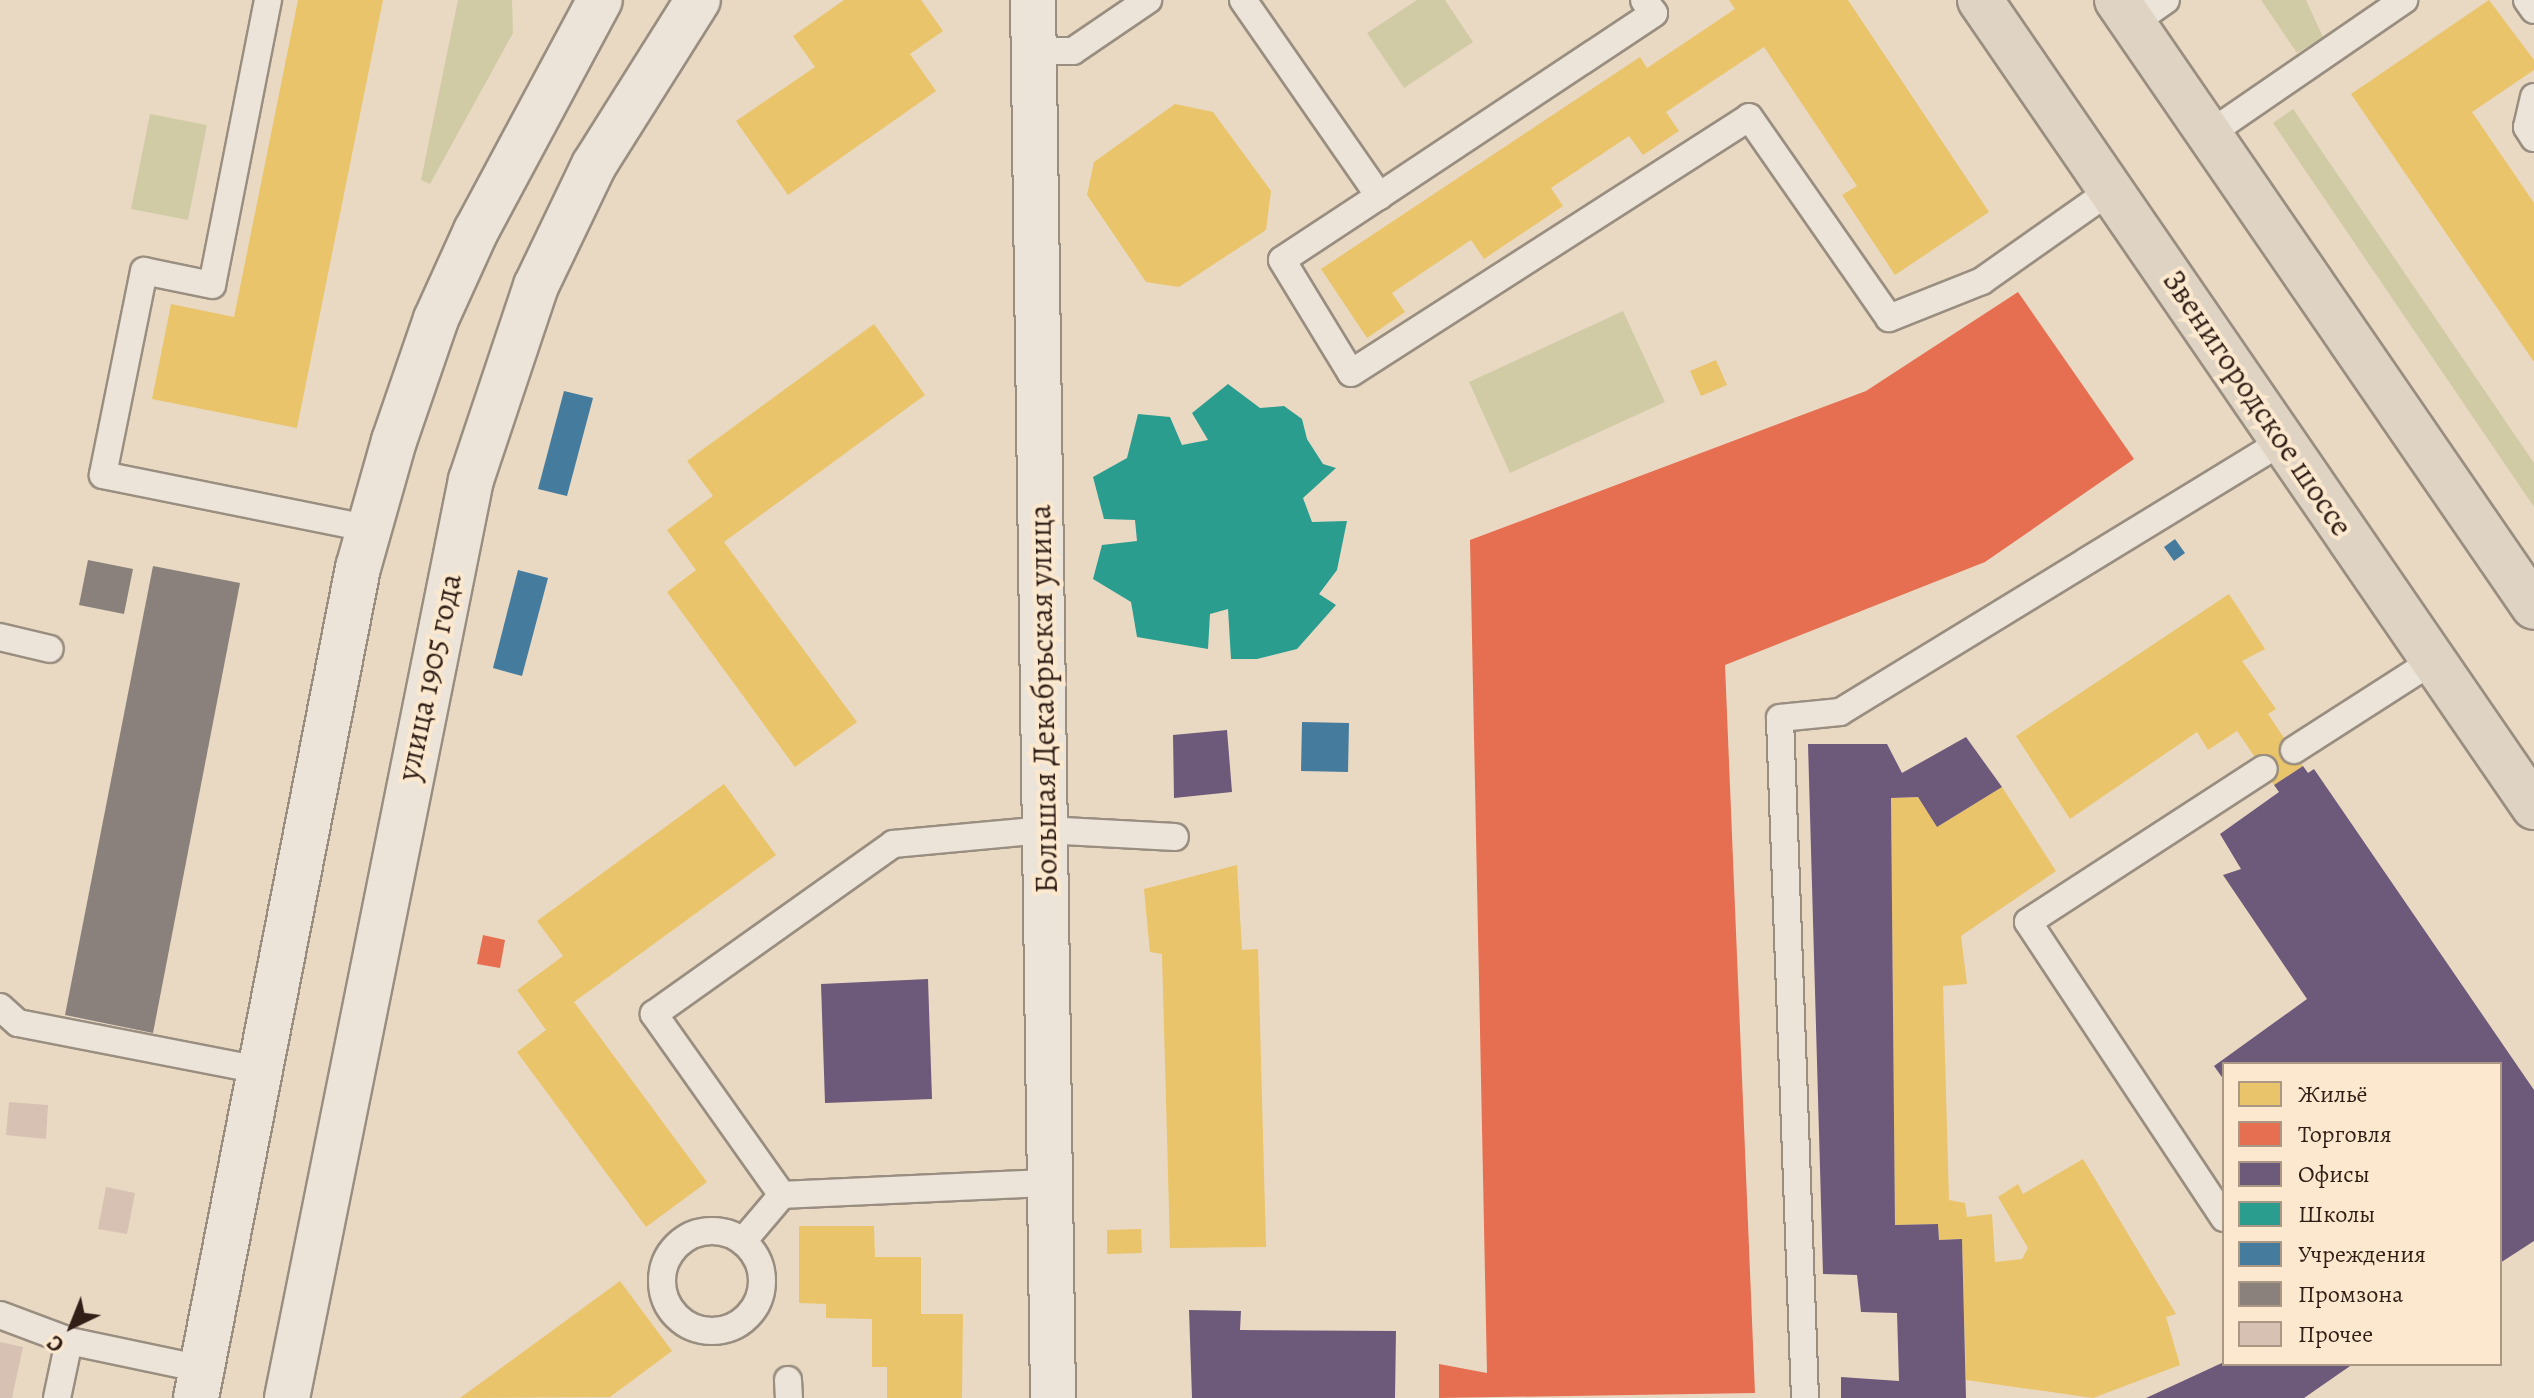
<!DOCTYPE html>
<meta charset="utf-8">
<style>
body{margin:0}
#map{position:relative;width:2534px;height:1398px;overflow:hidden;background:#e9d9c3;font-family:Alegreya,serif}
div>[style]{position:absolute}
.green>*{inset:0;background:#d0cba5}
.homes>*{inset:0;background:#e9c46a}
.shops>*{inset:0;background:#e76f51}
.offices>*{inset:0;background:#6d597a}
.schools>*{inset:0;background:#2a9d8f}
.public>*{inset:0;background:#457b9d}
.industry>*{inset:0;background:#8a817c}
.building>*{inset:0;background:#d6c1b2}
.roads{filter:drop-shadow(2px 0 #998e80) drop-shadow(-2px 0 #998e80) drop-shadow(0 2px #998e80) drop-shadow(0 -2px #998e80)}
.lane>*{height:26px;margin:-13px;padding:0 13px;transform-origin:13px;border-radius:13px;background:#ece4d9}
.lane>.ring{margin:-13px;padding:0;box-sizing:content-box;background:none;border:26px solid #ece4d9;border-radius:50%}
.secondary>*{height:44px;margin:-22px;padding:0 22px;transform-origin:22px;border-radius:22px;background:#ece4d9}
.primary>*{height:44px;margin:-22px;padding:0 22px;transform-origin:22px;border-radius:22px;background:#dfd4c4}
span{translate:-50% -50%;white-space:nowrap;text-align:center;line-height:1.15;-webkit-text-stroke:8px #fbe8ce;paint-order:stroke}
.street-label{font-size:32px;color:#311f17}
.legend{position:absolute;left:2222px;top:1062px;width:280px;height:304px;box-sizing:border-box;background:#fbe8ce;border:2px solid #aa9885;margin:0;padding:10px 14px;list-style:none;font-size:24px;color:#311f17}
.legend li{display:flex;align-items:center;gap:16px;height:40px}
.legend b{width:40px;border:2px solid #aa9885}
.north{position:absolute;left:32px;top:1286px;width:80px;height:80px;-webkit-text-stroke:6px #fbe8ce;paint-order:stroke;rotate:223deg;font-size:22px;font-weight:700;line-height:32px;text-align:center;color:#311f17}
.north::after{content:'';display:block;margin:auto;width:28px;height:36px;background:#311f17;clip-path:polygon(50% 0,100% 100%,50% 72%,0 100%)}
</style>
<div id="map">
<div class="green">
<i style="clip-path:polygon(458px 0,512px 0,513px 33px,430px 184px,421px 180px)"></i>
<i style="clip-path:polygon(1417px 0,1445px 0,1473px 42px,1404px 88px,1367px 33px)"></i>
<i style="clip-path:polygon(2261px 0,2306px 0,2323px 37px,2297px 53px)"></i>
<i style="clip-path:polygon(2293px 109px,2534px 463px,2534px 507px,2273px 123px)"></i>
<i style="clip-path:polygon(150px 114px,207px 125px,188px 220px,131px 209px)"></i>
<i style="clip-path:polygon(1623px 311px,1665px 402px,1510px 473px,1469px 382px)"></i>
</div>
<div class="homes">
<i style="clip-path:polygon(298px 0,383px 0,297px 428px,152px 399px,171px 304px,234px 317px)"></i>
<i style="clip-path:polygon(844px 0,921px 0,943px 31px,910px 54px,936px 91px,788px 195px,736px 121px,815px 67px,793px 36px)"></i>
<i style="clip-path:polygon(1729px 0,1848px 0,1989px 212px,1895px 275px,1842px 195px,1857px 186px,1764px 47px,1666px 112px,1679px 131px,1643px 155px,1629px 136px,1551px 188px,1563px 206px,1484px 259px,1471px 240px,1392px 293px,1405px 312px,1367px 338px,1321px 269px,1640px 57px,1647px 68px,1735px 9px)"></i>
<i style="clip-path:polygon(2489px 0,2534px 60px,2534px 70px,2472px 112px,2534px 203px,2534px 362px,2351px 94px)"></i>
<i style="clip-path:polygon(1175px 104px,1213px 112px,1271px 191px,1266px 230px,1179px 287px,1146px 282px,1087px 195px,1094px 162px)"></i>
<i style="clip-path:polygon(874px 324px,925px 395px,724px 542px,857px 722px,795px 767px,667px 592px,696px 570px,667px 530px,713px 496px,687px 461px)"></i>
<i style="clip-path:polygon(1716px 360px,1727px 385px,1701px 396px,1690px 371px)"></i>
<i style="clip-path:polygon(2229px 594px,2265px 649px,2242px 661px,2276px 709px,2268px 714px,2303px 766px,2274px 785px,2237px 731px,2208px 750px,2197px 732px,2070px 819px,2016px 736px)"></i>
<i style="clip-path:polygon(724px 784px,776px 855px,574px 1002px,707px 1182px,646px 1227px,517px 1052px,546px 1030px,517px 990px,563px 956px,537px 921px)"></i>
<i style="clip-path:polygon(2002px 787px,2056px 871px,1961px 936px,1967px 984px,1943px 986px,1949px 1200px,1965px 1203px,1967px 1217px,1992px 1214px,1995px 1262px,2022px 1259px,2028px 1248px,1998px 1197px,2018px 1184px,2023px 1194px,2083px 1159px,2176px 1314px,2166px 1317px,2180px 1365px,2093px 1398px,1966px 1380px,1962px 1239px,1939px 1240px,1938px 1224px,1895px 1225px,1891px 798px,1918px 797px,1937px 827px)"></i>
<i style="clip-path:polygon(1237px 865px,1242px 950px,1258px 949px,1266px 1247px,1170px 1248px,1162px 954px,1150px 952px,1144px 889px)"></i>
<i style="clip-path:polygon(799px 1226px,874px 1226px,875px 1257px,921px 1257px,921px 1314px,963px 1314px,962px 1398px,887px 1398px,887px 1367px,872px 1367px,872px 1319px,826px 1318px,826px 1304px,799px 1303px)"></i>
<i style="clip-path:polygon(1141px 1229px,1142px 1253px,1107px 1254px,1107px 1230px)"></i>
<i style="clip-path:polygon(620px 1281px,672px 1351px,610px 1397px,460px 1398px)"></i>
</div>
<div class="shops">
<i style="clip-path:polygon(2018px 292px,2134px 459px,1985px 562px,1725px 665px,1755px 1393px,1439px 1398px,1439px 1364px,1487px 1373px,1470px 540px,1866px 391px)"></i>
<i style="clip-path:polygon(483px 935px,505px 940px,500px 968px,477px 964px)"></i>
</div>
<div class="offices">
<i style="clip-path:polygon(1227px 730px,1232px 792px,1174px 798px,1173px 735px)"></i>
<i style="clip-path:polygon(1966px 737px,2002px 787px,1937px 827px,1918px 797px,1891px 798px,1895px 1225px,1938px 1224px,1939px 1240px,1962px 1239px,1966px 1398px,1841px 1398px,1841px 1377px,1899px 1381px,1897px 1313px,1861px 1312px,1857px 1275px,1823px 1274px,1808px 744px,1887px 744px,1902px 773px)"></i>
<i style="clip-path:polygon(2303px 766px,2308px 773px,2314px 769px,2534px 1090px,2534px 1241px,2500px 1263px,2500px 1064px,2224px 1064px,2224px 1080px,2214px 1066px,2307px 999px,2223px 875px,2241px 869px,2220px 834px,2279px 792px,2274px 785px)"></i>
<i style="clip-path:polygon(928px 979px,932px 1099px,825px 1103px,821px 984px)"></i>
<i style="clip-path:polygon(1189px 1310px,1241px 1311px,1240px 1330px,1396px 1331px,1395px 1398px,1192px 1398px)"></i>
<i style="clip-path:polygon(2224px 1362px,2224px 1364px,2353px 1364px,2304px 1398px,2146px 1398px)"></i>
</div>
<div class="schools">
<i style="clip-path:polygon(1228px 384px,1260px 408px,1284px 406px,1302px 419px,1307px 439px,1323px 464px,1336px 468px,1303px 498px,1312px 522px,1347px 521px,1337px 570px,1319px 594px,1336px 605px,1297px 649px,1257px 659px,1231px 659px,1228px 609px,1210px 614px,1208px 649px,1137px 637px,1131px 602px,1093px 579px,1102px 545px,1137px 541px,1135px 520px,1104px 519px,1093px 477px,1127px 458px,1138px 414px,1170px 417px,1182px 445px,1208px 440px,1192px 413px)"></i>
</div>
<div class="public">
<i style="clip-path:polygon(564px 391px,593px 398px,567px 496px,538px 489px)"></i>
<i style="clip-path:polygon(2175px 539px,2185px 553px,2174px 561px,2164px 547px)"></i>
<i style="clip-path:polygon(518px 570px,548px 578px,522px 676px,493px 668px)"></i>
<i style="clip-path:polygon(1302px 722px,1349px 723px,1348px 772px,1301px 771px)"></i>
</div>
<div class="industry">
<i style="clip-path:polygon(88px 560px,133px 569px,124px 614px,79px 605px)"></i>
<i style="clip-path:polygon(153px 566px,240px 583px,153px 1033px,65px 1015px)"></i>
</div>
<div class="building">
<i style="clip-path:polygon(9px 1102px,48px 1105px,46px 1139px,6px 1135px)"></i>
<i style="clip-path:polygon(106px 1187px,135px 1193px,127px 1234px,98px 1229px)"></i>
<i style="clip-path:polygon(0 1342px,23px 1347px,12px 1398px,0 1398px)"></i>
</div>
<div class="roads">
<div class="lane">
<i style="left:268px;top:0;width:290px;rotate:101.1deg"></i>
<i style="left:212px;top:285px;width:69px;rotate:-168.4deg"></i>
<i style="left:144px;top:271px;width:208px;rotate:101.4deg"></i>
<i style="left:103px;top:475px;width:272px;rotate:11.4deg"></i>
<i style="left:1243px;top:0;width:239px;rotate:55.2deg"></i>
<i style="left:1379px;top:196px;width:116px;rotate:146.6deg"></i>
<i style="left:1282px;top:260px;width:132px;rotate:58.6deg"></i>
<i style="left:1351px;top:373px;width:473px;rotate:-32.7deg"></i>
<i style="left:1749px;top:117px;width:245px;rotate:55.1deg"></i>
<i style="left:1889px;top:318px;width:100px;rotate:-21.7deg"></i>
<i style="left:1982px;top:281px;width:158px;rotate:-35.2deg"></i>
<i style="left:2527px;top:0;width:12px;rotate:55deg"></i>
<i style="left:2133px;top:23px;width:40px;rotate:-34.9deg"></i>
<i style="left:1034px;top:51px;width:39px"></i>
<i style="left:1073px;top:51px;width:91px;rotate:-34.2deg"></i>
<i style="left:2534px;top:97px;width:31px;rotate:103deg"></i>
<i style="left:2527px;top:127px;width:13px;rotate:58deg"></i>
<i style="left:2209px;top:134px;width:237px;rotate:-34.5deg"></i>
<i style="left:1379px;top:196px;width:330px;rotate:-33.6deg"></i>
<i style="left:1654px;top:13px;width:16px;rotate:-128deg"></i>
<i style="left:0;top:637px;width:51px;rotate:13.5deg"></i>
<i style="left:2294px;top:750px;width:166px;rotate:-32.7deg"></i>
<i style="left:0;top:1007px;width:24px;rotate:42deg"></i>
<i style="left:18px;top:1023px;width:246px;rotate:11deg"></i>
<i style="left:782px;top:1195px;width:222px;rotate:-125.3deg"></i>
<i style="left:654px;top:1014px;width:293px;rotate:-35.4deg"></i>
<i style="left:893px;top:844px;width:153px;rotate:-5.3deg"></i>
<i style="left:1045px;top:830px;width:130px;rotate:3.1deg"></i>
<i style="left:2224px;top:1218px;width:355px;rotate:-123.5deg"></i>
<i style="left:2028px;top:922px;width:281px;rotate:-33deg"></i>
<i class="ring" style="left:662px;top:1231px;width:74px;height:74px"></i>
<i style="left:743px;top:1241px;width:60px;rotate:-49.7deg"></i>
<i style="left:782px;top:1195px;width:268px;rotate:-2.6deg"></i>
<i style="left:0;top:1315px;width:74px;rotate:20.6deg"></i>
<i style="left:69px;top:1341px;width:136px;rotate:11.9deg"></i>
<i style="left:788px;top:1380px;width:18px;rotate:87deg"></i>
<i style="left:57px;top:1398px;width:58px;rotate:-78.1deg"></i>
<i style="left:1805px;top:1398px;width:680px;rotate:-92.11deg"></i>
<i style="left:1780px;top:718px;width:60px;rotate:-5.7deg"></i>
<i style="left:1840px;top:712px;width:519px;rotate:-31.46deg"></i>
</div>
<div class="secondary">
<i style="left:1033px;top:0;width:1398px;rotate:89.18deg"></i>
<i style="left:196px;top:1398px;width:846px;rotate:-78.96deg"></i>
<i style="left:358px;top:568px;width:132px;rotate:-74.2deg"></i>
<i style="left:394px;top:441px;width:129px;rotate:-71deg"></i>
<i style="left:436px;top:319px;width:97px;rotate:-65.6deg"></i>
<i style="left:476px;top:231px;width:262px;rotate:-61.8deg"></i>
<i style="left:287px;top:1398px;width:936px;rotate:-78.67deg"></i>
<i style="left:471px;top:480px;width:205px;rotate:-71.5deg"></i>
<i style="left:536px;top:286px;width:134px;rotate:-64.4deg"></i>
<i style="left:594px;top:165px;width:195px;rotate:-57.8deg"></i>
</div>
<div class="primary">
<i style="left:1980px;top:0;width:979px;rotate:55.53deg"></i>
<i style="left:2117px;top:0;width:736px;rotate:55.51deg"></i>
</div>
</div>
<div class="street-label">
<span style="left:2258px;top:403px;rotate:56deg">Звенигородское шоссе</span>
<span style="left:429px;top:677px;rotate:-78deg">улица 1905 года</span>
<span style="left:1043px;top:699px;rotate:-91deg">Большая Декабрьская улица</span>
</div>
<ul class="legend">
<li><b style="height:22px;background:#e9c46a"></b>Жильё</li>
<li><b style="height:22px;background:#e76f51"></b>Торговля</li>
<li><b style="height:22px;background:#6d597a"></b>Офисы</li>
<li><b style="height:22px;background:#2a9d8f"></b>Школы</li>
<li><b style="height:22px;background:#457b9d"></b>Учреждения</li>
<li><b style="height:22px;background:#8a817c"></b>Промзона</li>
<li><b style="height:22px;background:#d6c1b2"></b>Прочее</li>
</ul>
<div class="north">С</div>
</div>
